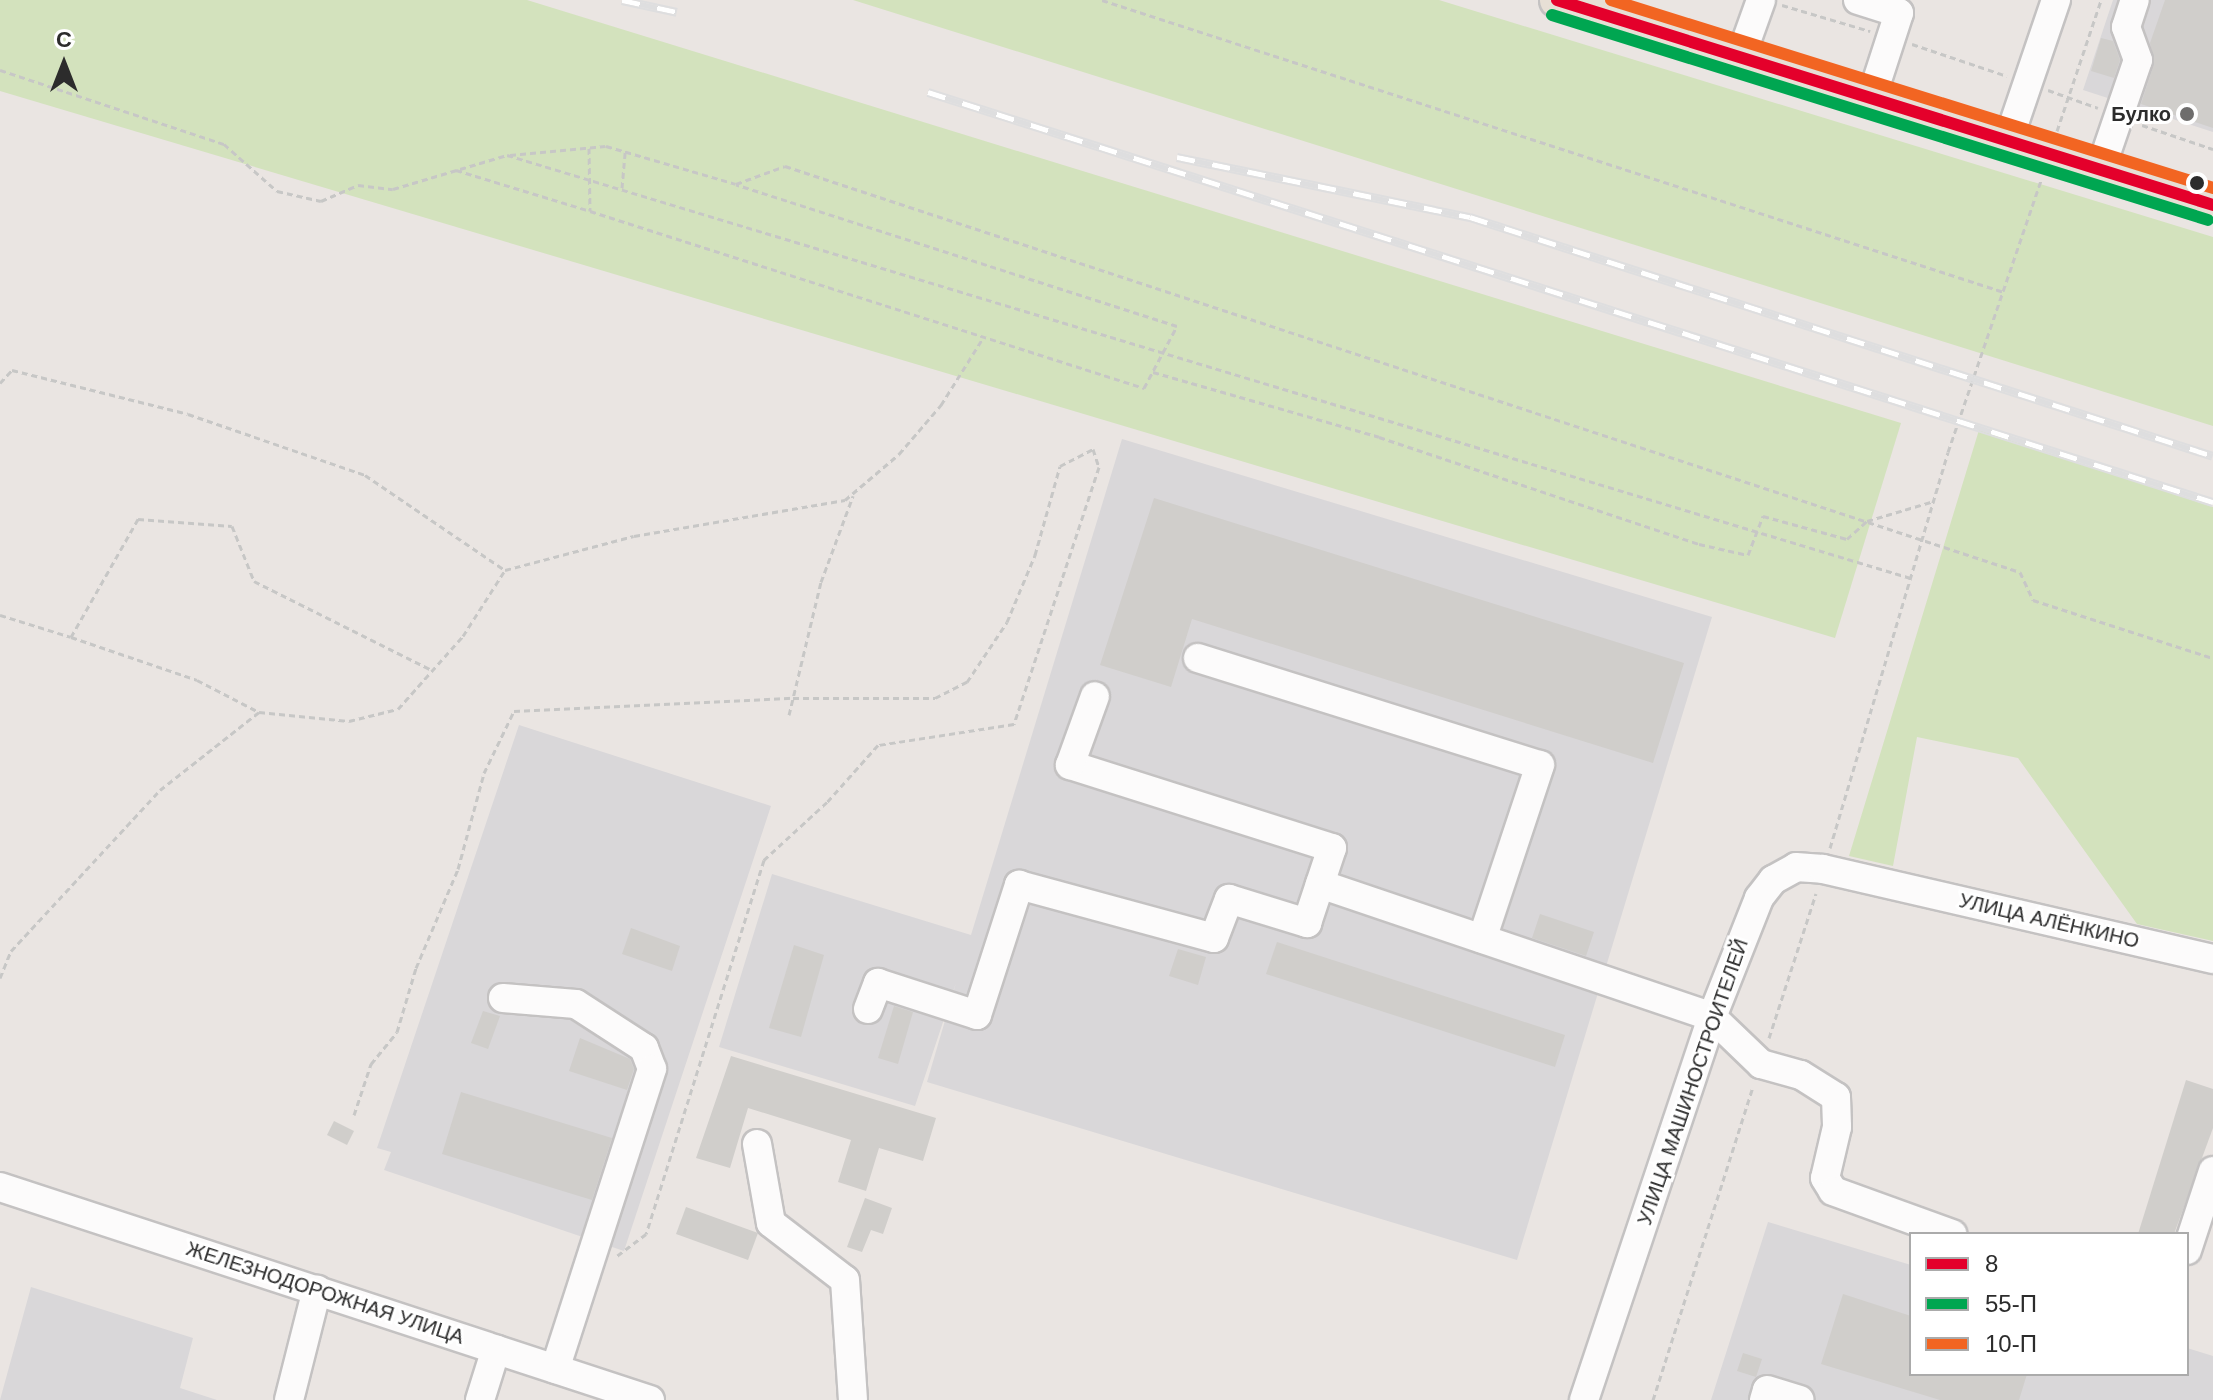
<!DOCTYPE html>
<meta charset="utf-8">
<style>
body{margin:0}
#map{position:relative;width:2213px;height:1400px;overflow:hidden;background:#eae5e2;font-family:Helvetica,sans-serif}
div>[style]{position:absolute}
.industrial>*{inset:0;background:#d9d7d9}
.green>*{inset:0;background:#d3e2bd}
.building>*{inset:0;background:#d0cecb}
.path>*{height:3px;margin-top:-1.5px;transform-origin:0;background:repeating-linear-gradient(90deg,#c7c7c6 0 6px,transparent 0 10px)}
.roads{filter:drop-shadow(2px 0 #c4c2c2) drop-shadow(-2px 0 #c4c2c2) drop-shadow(0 2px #c4c2c2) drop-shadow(0 -2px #c4c2c2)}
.minor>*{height:28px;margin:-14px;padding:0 14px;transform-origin:14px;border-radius:14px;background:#fcfbfb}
.major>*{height:34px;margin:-17px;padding:0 17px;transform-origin:17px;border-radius:17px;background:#e7dfd5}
.rail>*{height:9px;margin-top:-4.5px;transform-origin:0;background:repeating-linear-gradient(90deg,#fff 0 18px,#dededf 0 36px);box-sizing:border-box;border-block:2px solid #dededf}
.bus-1>*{height:12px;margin:-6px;padding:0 6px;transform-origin:6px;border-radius:6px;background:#e4002b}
.bus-2>*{height:12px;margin:-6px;padding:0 6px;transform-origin:6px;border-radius:6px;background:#00a651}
.bus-3>*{height:12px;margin:-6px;padding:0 6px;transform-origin:6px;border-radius:6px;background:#f26522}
.dots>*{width:22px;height:22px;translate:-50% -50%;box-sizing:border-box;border:4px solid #fff;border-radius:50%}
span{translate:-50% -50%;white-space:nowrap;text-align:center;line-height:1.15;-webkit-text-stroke:6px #fff;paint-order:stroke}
.poi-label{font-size:20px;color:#2c2c2c;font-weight:700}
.right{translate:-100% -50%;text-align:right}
.street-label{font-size:20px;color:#2c2c2c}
.legend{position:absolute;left:1909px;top:1232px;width:280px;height:144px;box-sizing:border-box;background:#fff;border:2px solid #ababab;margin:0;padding:10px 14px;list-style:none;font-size:24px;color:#2c2c2c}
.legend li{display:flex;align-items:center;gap:16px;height:40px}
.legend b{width:40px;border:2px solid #ababab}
.north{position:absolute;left:24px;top:24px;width:80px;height:80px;-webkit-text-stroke:6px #fff;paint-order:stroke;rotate:0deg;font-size:22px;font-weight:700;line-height:32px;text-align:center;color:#2c2c2c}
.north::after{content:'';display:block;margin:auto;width:28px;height:36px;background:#2c2c2c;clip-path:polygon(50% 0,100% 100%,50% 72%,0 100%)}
</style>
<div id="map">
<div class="industrial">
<i style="clip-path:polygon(2113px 0,2213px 0,2213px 132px,2083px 90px)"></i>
<i style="clip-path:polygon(1122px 439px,1712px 617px,1517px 1260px,927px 1082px,956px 983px,915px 1106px,719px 1047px,772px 874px,971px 935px)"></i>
<i style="clip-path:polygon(519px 725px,771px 806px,624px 1251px,384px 1170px,391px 1152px,377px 1148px)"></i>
<i style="clip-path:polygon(1768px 1222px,1911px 1265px,1911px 1374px,2187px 1374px,2187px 1348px,2213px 1356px,2213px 1400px,1711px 1400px)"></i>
<i style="clip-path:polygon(31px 1287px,193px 1338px,180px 1388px,217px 1400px,0 1400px)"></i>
</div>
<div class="green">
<i style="clip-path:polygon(0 0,527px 0,1901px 423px,1835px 638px,0 91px)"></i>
<i style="clip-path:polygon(853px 0,1439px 0,2213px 237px,2213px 426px)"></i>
<i style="clip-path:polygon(1979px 430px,2213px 507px,2213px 941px,2137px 924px,2018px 758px,1917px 737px,1893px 866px,1849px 856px)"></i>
</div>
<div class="building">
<i style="clip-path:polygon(2165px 0,2213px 0,2213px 128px,2141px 104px,2154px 64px,2150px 43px)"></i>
<i style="clip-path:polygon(2101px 38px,2113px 41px,2120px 60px,2114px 78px,2091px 71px)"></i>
<i style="clip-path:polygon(1154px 498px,1684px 663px,1653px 763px,1192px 619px,1171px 687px,1100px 665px)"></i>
<i style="clip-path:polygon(1540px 914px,1594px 932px,1586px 956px,1532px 938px)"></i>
<i style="clip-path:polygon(631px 928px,680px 946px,672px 971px,622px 954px)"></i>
<i style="clip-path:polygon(1277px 942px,1565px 1035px,1555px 1067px,1266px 974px)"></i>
<i style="clip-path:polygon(794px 945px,824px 955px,801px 1037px,769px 1028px)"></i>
<i style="clip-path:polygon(1178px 949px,1206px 957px,1198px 985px,1169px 976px)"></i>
<i style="clip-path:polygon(894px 1006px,913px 1012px,898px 1064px,878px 1058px)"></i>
<i style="clip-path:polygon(483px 1011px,500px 1016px,488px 1049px,471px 1043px)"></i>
<i style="clip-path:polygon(580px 1038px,630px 1059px,634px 1069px,627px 1090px,569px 1071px)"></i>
<i style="clip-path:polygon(731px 1056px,936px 1118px,923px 1161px,879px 1148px,866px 1191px,838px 1182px,851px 1140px,748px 1108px,730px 1168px,696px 1158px)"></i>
<i style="clip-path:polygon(2186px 1080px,2213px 1089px,2213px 1128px,2174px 1234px,2138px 1234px)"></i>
<i style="clip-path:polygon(461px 1092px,612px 1138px,592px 1200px,442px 1154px)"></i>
<i style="clip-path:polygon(334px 1121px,354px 1131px,347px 1145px,327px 1135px)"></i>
<i style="clip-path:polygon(865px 1198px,892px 1208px,883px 1234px,871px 1230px,862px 1252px,847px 1247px)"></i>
<i style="clip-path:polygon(686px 1207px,758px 1233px,748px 1260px,676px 1234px)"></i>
<i style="clip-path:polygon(1843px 1294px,1911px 1316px,1911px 1374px,2027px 1374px,2019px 1400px,1940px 1400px,1821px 1364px)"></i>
<i style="clip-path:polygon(1743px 1353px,1762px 1359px,1756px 1377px,1737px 1371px)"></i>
</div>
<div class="path">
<i style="left:1102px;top:0;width:948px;rotate:17.94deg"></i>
<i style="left:1782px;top:5px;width:92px;rotate:16.5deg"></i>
<i style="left:1912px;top:44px;width:100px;rotate:18.6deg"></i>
<i style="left:0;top:70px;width:236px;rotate:18.3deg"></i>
<i style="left:224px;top:144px;width:71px;rotate:41.6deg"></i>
<i style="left:277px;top:191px;width:45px;rotate:12.8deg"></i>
<i style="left:321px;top:201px;width:40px;rotate:-23.4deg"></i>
<i style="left:358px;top:185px;width:35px;rotate:7deg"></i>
<i style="left:393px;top:189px;width:119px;rotate:-16.6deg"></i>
<i style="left:507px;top:155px;width:1466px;rotate:16.77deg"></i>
<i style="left:2048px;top:90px;width:53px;rotate:19.8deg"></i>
<i style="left:2142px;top:125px;width:75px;rotate:18.7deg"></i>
<i style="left:2057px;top:131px;width:138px;rotate:-71.4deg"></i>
<i style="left:589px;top:148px;width:63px;rotate:89.1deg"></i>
<i style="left:590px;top:211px;width:582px;rotate:17.72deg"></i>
<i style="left:1144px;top:388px;width:70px;rotate:-62deg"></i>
<i style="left:1177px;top:326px;width:463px;rotate:-162.2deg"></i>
<i style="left:510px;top:155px;width:96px;rotate:-5.4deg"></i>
<i style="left:606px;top:146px;width:135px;rotate:16.3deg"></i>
<i style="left:736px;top:184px;width:52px;rotate:-20.2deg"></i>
<i style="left:785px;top:166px;width:1300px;rotate:18.2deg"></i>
<i style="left:2020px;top:572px;width:31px;rotate:65deg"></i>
<i style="left:2033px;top:600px;width:189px;rotate:17.9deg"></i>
<i style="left:456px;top:170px;width:140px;rotate:17deg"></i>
<i style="left:622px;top:188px;width:36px;rotate:-85deg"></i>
<i style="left:1153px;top:372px;width:235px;rotate:16deg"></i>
<i style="left:1379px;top:437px;width:337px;rotate:18.5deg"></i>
<i style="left:1699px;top:544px;width:50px;rotate:12.7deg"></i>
<i style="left:1748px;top:555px;width:42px;rotate:-69deg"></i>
<i style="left:1763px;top:516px;width:87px;rotate:15.3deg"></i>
<i style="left:1847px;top:539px;width:27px;rotate:-42deg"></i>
<i style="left:1867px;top:521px;width:70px;rotate:-16.6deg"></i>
<i style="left:0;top:383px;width:18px;rotate:-47deg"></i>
<i style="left:12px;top:370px;width:181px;rotate:14deg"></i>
<i style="left:188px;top:414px;width:187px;rotate:19deg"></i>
<i style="left:365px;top:475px;width:169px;rotate:34.2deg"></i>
<i style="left:0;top:615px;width:74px;rotate:17.2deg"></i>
<i style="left:71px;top:637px;width:136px;rotate:-60.4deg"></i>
<i style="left:138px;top:519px;width:94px;rotate:4.3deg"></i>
<i style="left:232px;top:526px;width:59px;rotate:68.2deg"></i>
<i style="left:254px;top:581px;width:199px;rotate:26.6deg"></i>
<i style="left:71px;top:637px;width:133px;rotate:18.8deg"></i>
<i style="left:197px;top:680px;width:70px;rotate:27.3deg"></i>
<i style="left:789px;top:715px;width:137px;rotate:-76.5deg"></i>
<i style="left:821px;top:582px;width:92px;rotate:-69.6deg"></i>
<i style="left:1830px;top:848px;width:413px;rotate:-73.4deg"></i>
<i style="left:1948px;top:452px;width:287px;rotate:-71.1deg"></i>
<i style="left:0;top:978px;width:29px;rotate:-68deg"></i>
<i style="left:11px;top:951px;width:219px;rotate:-47.2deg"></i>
<i style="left:160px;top:790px;width:126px;rotate:-38.2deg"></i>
<i style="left:259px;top:712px;width:90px;rotate:5.7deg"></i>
<i style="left:349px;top:721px;width:50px;rotate:-13.8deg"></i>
<i style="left:398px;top:709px;width:98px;rotate:-48.3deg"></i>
<i style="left:463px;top:636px;width:78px;rotate:-57.5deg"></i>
<i style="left:505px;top:570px;width:133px;rotate:-14.8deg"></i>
<i style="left:634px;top:536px;width:214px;rotate:-9.7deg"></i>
<i style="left:845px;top:500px;width:71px;rotate:-40.4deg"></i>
<i style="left:899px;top:454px;width:65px;rotate:-49.4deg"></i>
<i style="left:941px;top:405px;width:79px;rotate:-57.9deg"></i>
<i style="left:1769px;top:1038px;width:152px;rotate:-72deg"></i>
<i style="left:354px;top:1115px;width:54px;rotate:-71.6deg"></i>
<i style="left:371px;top:1064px;width:41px;rotate:-50.9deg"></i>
<i style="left:397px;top:1032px;width:67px;rotate:-73.5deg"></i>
<i style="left:416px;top:968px;width:108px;rotate:-67deg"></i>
<i style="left:458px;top:869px;width:99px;rotate:-74.8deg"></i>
<i style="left:484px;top:773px;width:69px;rotate:-64.2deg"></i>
<i style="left:514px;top:711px;width:279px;rotate:-2.7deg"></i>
<i style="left:793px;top:698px;width:142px"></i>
<i style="left:935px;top:698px;width:36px;rotate:-27deg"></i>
<i style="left:967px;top:682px;width:72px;rotate:-56.3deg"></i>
<i style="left:1007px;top:622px;width:73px;rotate:-67.3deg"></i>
<i style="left:1035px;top:555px;width:92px;rotate:-74.3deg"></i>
<i style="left:1060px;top:466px;width:37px;rotate:-27deg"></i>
<i style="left:1093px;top:449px;width:19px;rotate:72deg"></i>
<i style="left:1099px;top:467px;width:271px;rotate:108.3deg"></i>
<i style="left:1014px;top:724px;width:138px;rotate:171.2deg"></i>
<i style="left:878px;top:745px;width:76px;rotate:131.8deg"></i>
<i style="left:827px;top:802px;width:86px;rotate:137.4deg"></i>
<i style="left:764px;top:860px;width:392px;rotate:107.5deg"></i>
<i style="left:646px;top:1234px;width:39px;rotate:143deg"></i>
<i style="left:1653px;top:1400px;width:329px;rotate:-72.3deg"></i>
</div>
<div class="roads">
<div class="minor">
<i style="left:1858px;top:0;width:43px;rotate:17.6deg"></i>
<i style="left:1899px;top:13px;width:87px;rotate:108deg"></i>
<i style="left:1741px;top:56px;width:59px;rotate:-70.3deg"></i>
<i style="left:2009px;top:138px;width:146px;rotate:-71.2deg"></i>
<i style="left:2101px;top:168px;width:114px;rotate:-71.1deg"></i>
<i style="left:2138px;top:60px;width:35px;rotate:-110deg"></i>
<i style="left:2126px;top:27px;width:28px;rotate:-72deg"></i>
<i style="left:1198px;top:658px;width:358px;rotate:17.4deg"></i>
<i style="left:1540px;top:765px;width:183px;rotate:108.4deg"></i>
<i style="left:1320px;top:884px;width:414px;rotate:18.7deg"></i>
<i style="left:1712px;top:1017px;width:68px;rotate:43.8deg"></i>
<i style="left:1761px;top:1064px;width:41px;rotate:15.4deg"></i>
<i style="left:1801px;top:1075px;width:41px;rotate:32.2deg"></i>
<i style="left:1836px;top:1097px;width:30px;rotate:88deg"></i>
<i style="left:1837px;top:1127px;width:52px;rotate:103.2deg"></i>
<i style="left:1825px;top:1178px;width:15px;rotate:58deg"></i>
<i style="left:1833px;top:1191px;width:127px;rotate:19.9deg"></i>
<i style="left:503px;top:998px;width:73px;rotate:4.7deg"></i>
<i style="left:576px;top:1004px;width:81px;rotate:32.9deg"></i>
<i style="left:644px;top:1048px;width:22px;rotate:69deg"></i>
<i style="left:652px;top:1069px;width:315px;rotate:107.9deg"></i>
<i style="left:868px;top:1009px;width:28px;rotate:-69deg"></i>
<i style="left:878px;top:983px;width:104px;rotate:17.9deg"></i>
<i style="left:977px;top:1015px;width:137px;rotate:-72.1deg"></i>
<i style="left:1019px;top:885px;width:202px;rotate:15.2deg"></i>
<i style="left:1214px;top:938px;width:42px;rotate:-69deg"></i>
<i style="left:1229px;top:899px;width:82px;rotate:17.1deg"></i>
<i style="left:1307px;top:923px;width:79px;rotate:-71.6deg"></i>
<i style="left:1332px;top:848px;width:275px;rotate:-162.4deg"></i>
<i style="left:1070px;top:765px;width:73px;rotate:-70.1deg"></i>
<i style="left:757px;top:1144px;width:80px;rotate:80deg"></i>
<i style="left:771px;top:1223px;width:93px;rotate:37.6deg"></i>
<i style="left:845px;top:1280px;width:120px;rotate:86.2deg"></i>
<i style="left:0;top:1187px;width:684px;rotate:18.14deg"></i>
<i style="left:2187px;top:1250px;width:83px;rotate:-71.8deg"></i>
<i style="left:289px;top:1400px;width:114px;rotate:-75.8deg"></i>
<i style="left:480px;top:1400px;width:53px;rotate:-72.6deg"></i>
<i style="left:1584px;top:1400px;width:404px;rotate:-71.5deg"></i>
<i style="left:1712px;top:1017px;width:128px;rotate:-68.4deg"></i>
<i style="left:1759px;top:898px;width:23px;rotate:-52deg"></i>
<i style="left:1773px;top:880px;width:26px;rotate:-29deg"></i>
<i style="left:1796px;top:867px;width:27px;rotate:4deg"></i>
<i style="left:1823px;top:869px;width:400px;rotate:13deg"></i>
<i style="left:1764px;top:1400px;width:10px;rotate:-73deg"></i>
<i style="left:1767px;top:1390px;width:34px;rotate:17deg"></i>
</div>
<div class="major">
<i style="left:1557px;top:0;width:687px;rotate:17.35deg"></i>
</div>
</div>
<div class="rail">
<i style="left:622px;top:0;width:56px;rotate:12.3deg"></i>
<i style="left:928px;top:92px;width:1349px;rotate:17.7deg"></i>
<i style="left:1177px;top:157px;width:299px;rotate:11.6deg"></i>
<i style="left:1470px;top:217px;width:780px;rotate:17.83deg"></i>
</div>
<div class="bus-1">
<i style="left:1557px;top:0;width:687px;rotate:17.35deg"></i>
</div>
<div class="bus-2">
<i style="left:1552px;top:15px;width:687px;rotate:17.35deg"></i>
</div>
<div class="bus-3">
<i style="left:1611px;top:0;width:631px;rotate:17.34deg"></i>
</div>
<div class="dots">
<i style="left:2187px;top:114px;background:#6e6d6c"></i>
<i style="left:2197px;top:183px;background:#2c2c2c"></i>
</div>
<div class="poi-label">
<span class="right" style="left:2171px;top:114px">Булко</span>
</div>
<div class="street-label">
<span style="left:2049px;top:921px;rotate:13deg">УЛИЦА АЛЁНКИНО</span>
<span style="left:1693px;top:1082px;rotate:-71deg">УЛИЦА МАШИНОСТРОИТЕЛЕЙ</span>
<span style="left:325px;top:1293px;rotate:18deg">ЖЕЛЕЗНОДОРОЖНАЯ УЛИЦА</span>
</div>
<ul class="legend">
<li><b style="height:10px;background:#e4002b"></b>8</li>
<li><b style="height:10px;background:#00a651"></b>55-П</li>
<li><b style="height:10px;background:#f26522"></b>10-П</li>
</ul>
<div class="north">С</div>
</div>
